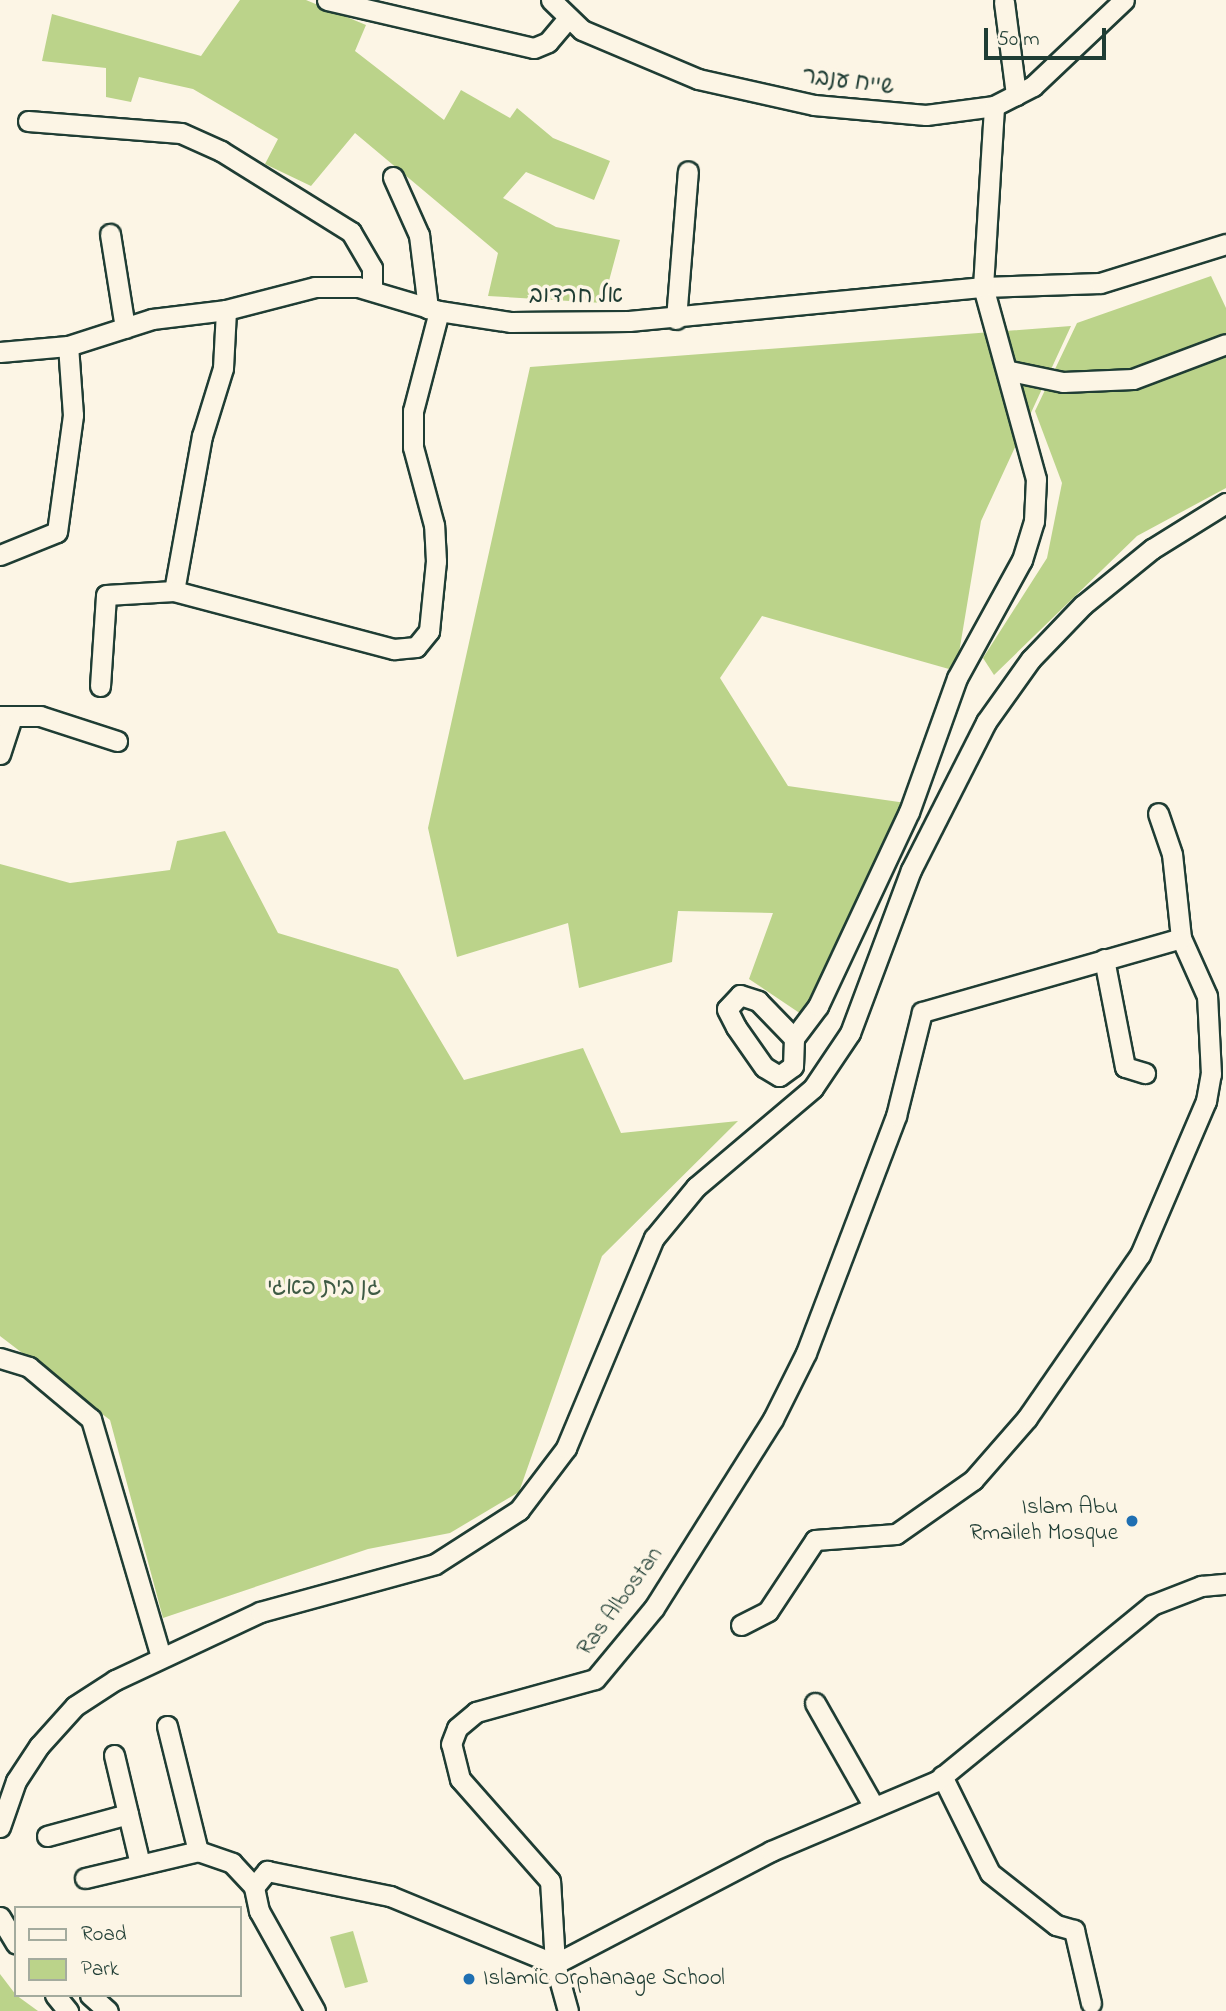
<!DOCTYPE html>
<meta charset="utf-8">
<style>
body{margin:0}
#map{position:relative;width:1226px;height:2011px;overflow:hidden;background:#fcf5e5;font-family:"Indie Flower","Playpen Sans Hebrew",sans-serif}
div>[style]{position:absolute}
.green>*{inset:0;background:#bbd38a}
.roads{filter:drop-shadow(2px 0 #1f3d34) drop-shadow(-2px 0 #1f3d34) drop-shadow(0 2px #1f3d34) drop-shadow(0 -2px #1f3d34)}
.minor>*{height:19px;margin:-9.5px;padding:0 9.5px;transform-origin:9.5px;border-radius:9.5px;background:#fcf5e5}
.dots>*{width:19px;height:19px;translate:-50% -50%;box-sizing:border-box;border:4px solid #fcf5e5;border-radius:50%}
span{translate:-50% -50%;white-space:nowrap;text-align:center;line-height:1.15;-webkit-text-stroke:7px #fcf5e5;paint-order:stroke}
.street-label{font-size:23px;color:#1f3d34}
.park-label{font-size:23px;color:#3e5b45}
.poi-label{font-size:23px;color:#1f3d34}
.right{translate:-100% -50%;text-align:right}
.left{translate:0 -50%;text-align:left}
.legend{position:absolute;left:14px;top:1906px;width:228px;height:91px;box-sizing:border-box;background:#fcf5e5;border:2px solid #a4ab9e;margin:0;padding:9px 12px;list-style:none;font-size:21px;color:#1f3d34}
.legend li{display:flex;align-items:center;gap:14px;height:35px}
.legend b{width:35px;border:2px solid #a4ab9e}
.scale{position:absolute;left:984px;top:28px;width:122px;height:32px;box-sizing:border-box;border:4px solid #1f3d34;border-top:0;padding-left:9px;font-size:21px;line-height:24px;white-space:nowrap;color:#1f3d34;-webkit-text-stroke:5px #fcf5e5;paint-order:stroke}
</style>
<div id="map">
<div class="green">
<i style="clip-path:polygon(240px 0,306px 0,366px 25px,355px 51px,444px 120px,461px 90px,510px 118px,517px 108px,553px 138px,610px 161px,594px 200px,526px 172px,503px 198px,556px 227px,620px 240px,603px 303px,488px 296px,498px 253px,355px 133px,311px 186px,265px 164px,278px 139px,193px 89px,139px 77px,131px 102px,106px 97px,106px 68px,42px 61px,52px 14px,201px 56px)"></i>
<i style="clip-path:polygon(1211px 276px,1226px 308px,1226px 488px,1137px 536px,994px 675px,983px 658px,1047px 558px,1062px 483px,1035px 411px,1077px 323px)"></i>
<i style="clip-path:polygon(1071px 326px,981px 521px,956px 671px,762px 616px,720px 678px,788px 786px,906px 803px,804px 1016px,749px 979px,773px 913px,678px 911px,672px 962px,579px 988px,568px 923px,457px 957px,428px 828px,530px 367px)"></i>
<i style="clip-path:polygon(225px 831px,278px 933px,398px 969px,464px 1080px,583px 1048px,621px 1133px,738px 1121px,602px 1256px,519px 1492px,450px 1533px,368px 1549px,163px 1618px,110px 1420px,0 1336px,0 864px,70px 883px,170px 870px,177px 841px)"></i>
<i style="clip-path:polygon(353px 1931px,368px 1982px,345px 1988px,330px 1937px)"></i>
<i style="clip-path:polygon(0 1974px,16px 1995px,38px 2011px,0 2011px)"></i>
</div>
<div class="roads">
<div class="minor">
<i style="left:327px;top:0;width:212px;rotate:13.1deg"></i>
<i style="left:534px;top:48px;width:15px;rotate:-23deg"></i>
<i style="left:548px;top:42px;width:30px;rotate:-50deg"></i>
<i style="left:551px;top:0;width:43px;rotate:44.1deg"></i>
<i style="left:582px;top:30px;width:126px;rotate:22.9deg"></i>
<i style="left:698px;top:79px;width:119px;rotate:12.6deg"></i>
<i style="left:814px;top:105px;width:112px;rotate:5.1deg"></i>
<i style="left:926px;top:115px;width:69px;rotate:-7.5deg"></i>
<i style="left:994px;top:106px;width:44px;rotate:-27.1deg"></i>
<i style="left:1033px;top:86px;width:125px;rotate:-43.4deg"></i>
<i style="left:1004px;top:2px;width:94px;rotate:82.6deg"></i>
<i style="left:28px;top:121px;width:153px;rotate:4.5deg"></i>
<i style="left:181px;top:133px;width:44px;rotate:24.2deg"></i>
<i style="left:221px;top:151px;width:153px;rotate:31.9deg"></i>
<i style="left:351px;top:232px;width:42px;rotate:59.7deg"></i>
<i style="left:372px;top:268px;width:22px;rotate:90deg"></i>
<i style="left:393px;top:177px;width:64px;rotate:65.9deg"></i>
<i style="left:419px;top:235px;width:74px;rotate:83deg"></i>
<i style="left:110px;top:234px;width:95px;rotate:80.9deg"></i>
<i style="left:676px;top:319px;width:148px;rotate:-85.4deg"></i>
<i style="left:0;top:352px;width:68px;rotate:-5deg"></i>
<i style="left:68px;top:346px;width:88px;rotate:-17.8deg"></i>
<i style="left:152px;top:319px;width:75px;rotate:-6.9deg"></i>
<i style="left:226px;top:310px;width:92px;rotate:-14.5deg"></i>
<i style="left:315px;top:287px;width:43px"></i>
<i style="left:358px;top:287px;width:84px;rotate:16.5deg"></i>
<i style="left:439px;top:311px;width:73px;rotate:8.7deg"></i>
<i style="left:511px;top:322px;width:118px;rotate:-0.5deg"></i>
<i style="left:629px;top:321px;width:356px;rotate:-5.5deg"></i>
<i style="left:983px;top:287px;width:117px;rotate:-2deg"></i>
<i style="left:1100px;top:283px;width:132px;rotate:-17.2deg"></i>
<i style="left:1010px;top:371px;width:54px;rotate:11.7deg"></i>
<i style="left:1063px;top:382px;width:70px;rotate:-2.5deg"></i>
<i style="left:1133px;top:379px;width:99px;rotate:-20.6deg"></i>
<i style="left:0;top:555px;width:61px;rotate:-22deg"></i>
<i style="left:57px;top:532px;width:118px;rotate:-82.2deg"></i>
<i style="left:73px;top:415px;width:69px;rotate:-94.1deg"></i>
<i style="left:174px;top:591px;width:158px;rotate:-79.8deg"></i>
<i style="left:202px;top:436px;width:71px;rotate:-72.8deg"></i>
<i style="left:223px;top:368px;width:58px;rotate:-87deg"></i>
<i style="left:100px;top:686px;width:91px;rotate:-86.2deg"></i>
<i style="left:106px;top:595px;width:68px;rotate:-3.4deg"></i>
<i style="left:174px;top:591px;width:228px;rotate:14.8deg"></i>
<i style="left:394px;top:649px;width:22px;rotate:-5deg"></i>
<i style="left:416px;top:647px;width:21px;rotate:-51deg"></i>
<i style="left:429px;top:631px;width:70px;rotate:-84.3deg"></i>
<i style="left:436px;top:561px;width:36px;rotate:-93deg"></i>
<i style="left:434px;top:525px;width:81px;rotate:-105.1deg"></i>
<i style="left:413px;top:447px;width:36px;rotate:-90deg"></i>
<i style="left:413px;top:411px;width:103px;rotate:-75.4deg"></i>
<i style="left:0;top:716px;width:40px"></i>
<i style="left:40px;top:716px;width:81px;rotate:18deg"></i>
<i style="left:0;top:754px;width:40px;rotate:-72deg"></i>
<i style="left:1104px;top:959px;width:110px;rotate:79deg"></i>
<i style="left:1125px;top:1067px;width:21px;rotate:17deg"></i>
<i style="left:740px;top:995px;width:19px;rotate:18deg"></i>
<i style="left:758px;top:1001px;width:52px;rotate:45.8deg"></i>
<i style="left:794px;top:1038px;width:28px;rotate:92deg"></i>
<i style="left:793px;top:1066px;width:17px;rotate:144deg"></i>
<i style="left:779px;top:1076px;width:17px;rotate:-149deg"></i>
<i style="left:764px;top:1067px;width:49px;rotate:-125deg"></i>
<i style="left:736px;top:1027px;width:20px;rotate:-117deg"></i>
<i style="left:727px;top:1009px;width:19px;rotate:-47deg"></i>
<i style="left:794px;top:1038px;width:40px;rotate:-53deg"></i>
<i style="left:818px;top:1006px;width:214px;rotate:-64.9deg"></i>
<i style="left:909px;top:812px;width:142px;rotate:-70.3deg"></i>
<i style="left:957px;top:678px;width:135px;rotate:-61.2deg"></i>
<i style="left:1022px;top:560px;width:41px;rotate:-72.9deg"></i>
<i style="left:1034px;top:521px;width:42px;rotate:-87.3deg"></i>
<i style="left:1036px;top:479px;width:199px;rotate:-105.4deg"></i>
<i style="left:983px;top:287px;width:181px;rotate:-86.5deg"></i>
<i style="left:0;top:1358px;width:30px;rotate:17deg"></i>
<i style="left:29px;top:1367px;width:81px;rotate:40deg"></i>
<i style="left:91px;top:1419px;width:245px;rotate:73.6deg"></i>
<i style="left:741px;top:1625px;width:30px;rotate:-27deg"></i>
<i style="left:768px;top:1611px;width:85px;rotate:-56.5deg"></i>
<i style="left:815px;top:1540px;width:81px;rotate:-4.2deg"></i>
<i style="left:896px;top:1534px;width:94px;rotate:-35deg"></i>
<i style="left:973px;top:1480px;width:82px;rotate:-48.9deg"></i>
<i style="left:1027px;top:1418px;width:198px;rotate:-55.3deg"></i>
<i style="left:1140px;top:1255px;width:168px;rotate:-66.8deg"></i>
<i style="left:1206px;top:1101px;width:27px;rotate:-80deg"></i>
<i style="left:1211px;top:1074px;width:78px;rotate:-92.9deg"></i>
<i style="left:1207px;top:996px;width:64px;rotate:-114.1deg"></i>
<i style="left:1181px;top:938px;width:84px;rotate:-96.1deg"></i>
<i style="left:1172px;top:854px;width:43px;rotate:-108.9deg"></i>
<i style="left:815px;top:1703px;width:117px;rotate:60.4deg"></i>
<i style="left:167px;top:1726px;width:129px;rotate:76.1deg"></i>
<i style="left:198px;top:1851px;width:36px;rotate:19deg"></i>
<i style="left:232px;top:1863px;width:33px;rotate:47deg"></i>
<i style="left:114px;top:1755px;width:112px;rotate:76.6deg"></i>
<i style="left:942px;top:1776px;width:108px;rotate:63.7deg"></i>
<i style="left:990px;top:1873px;width:84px;rotate:38.2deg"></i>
<i style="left:1056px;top:1925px;width:19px;rotate:16deg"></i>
<i style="left:1074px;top:1930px;width:75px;rotate:76.9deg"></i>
<i style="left:0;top:1827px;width:49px;rotate:-70.8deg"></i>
<i style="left:16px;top:1781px;width:42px;rotate:-56.7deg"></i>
<i style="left:39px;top:1746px;width:54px;rotate:-48deg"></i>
<i style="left:75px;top:1706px;width:48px;rotate:-33deg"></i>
<i style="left:115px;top:1680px;width:160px;rotate:-25.1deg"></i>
<i style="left:260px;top:1612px;width:181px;rotate:-15.3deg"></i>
<i style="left:435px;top:1564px;width:100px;rotate:-32.7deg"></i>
<i style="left:519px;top:1510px;width:78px;rotate:-52.8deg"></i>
<i style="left:566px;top:1448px;width:228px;rotate:-67.3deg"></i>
<i style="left:654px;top:1238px;width:66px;rotate:-50.5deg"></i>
<i style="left:696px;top:1187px;width:153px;rotate:-40.2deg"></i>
<i style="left:813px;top:1088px;width:66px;rotate:-56.1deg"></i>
<i style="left:850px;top:1033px;width:174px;rotate:-69.5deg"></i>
<i style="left:911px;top:870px;width:166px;rotate:-63.1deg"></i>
<i style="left:986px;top:722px;width:77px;rotate:-54.5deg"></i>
<i style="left:1031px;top:659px;width:75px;rotate:-46.1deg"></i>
<i style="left:1083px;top:605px;width:89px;rotate:-39.1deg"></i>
<i style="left:1152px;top:549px;width:87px;rotate:-31.9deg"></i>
<i style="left:47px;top:1836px;width:84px;rotate:-15.2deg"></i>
<i style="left:85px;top:1878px;width:116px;rotate:-13.4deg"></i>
<i style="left:0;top:1917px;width:31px;rotate:59deg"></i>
<i style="left:555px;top:1964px;width:244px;rotate:-27.6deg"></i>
<i style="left:771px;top:1851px;width:180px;rotate:-22.9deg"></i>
<i style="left:937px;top:1781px;width:278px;rotate:-39.3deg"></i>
<i style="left:1152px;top:1605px;width:53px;rotate:-21.2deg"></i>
<i style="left:1201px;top:1586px;width:25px;rotate:-5deg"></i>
<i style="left:55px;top:1995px;width:21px;rotate:51deg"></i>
<i style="left:90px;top:1995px;width:24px;rotate:42deg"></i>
<i style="left:315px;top:2011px;width:115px;rotate:-119.2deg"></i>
<i style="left:259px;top:1911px;width:25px;rotate:-102deg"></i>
<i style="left:254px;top:1887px;width:21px;rotate:-51deg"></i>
<i style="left:267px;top:1871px;width:126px;rotate:11.5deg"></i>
<i style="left:390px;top:1896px;width:178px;rotate:22.4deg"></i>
<i style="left:568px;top:2011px;width:49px;rotate:-105.5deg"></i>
<i style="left:555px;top:1964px;width:83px;rotate:-93.4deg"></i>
<i style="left:550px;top:1881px;width:136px;rotate:-131.4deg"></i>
<i style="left:460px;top:1779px;width:36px;rotate:-104deg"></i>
<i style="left:451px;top:1744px;width:17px;rotate:-69deg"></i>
<i style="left:457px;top:1728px;width:25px;rotate:-40deg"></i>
<i style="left:476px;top:1712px;width:123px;rotate:-15.5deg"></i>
<i style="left:595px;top:1679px;width:92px;rotate:-50.3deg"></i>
<i style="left:654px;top:1608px;width:223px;rotate:-57.8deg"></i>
<i style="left:773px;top:1419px;width:74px;rotate:-63.4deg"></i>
<i style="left:806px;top:1353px;width:254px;rotate:-69.2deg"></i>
<i style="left:896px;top:1116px;width:107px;rotate:-76deg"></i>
<i style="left:922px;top:1012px;width:269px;rotate:-15.9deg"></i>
</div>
</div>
<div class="dots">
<i style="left:1132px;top:1521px;background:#1f6fb2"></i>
<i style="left:469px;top:1979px;background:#1f6fb2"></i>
</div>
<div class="street-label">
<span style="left:848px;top:83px;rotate:7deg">שייח ענבר</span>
<span style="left:576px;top:297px">אל חרדוב</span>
<span style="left:621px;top:1602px;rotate:-54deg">Ras Albostan</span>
</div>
<div class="park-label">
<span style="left:324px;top:1289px">גן בית פאגי</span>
</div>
<div class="poi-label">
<span class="right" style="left:1118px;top:1521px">Islam Abu<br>Rmaileh Mosque</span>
<span class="left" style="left:483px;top:1979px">Islamic Orphanage School</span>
</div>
<ul class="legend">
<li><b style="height:9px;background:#fcf5e5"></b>Road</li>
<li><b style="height:19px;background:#bbd38a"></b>Park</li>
</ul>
<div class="scale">50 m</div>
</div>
